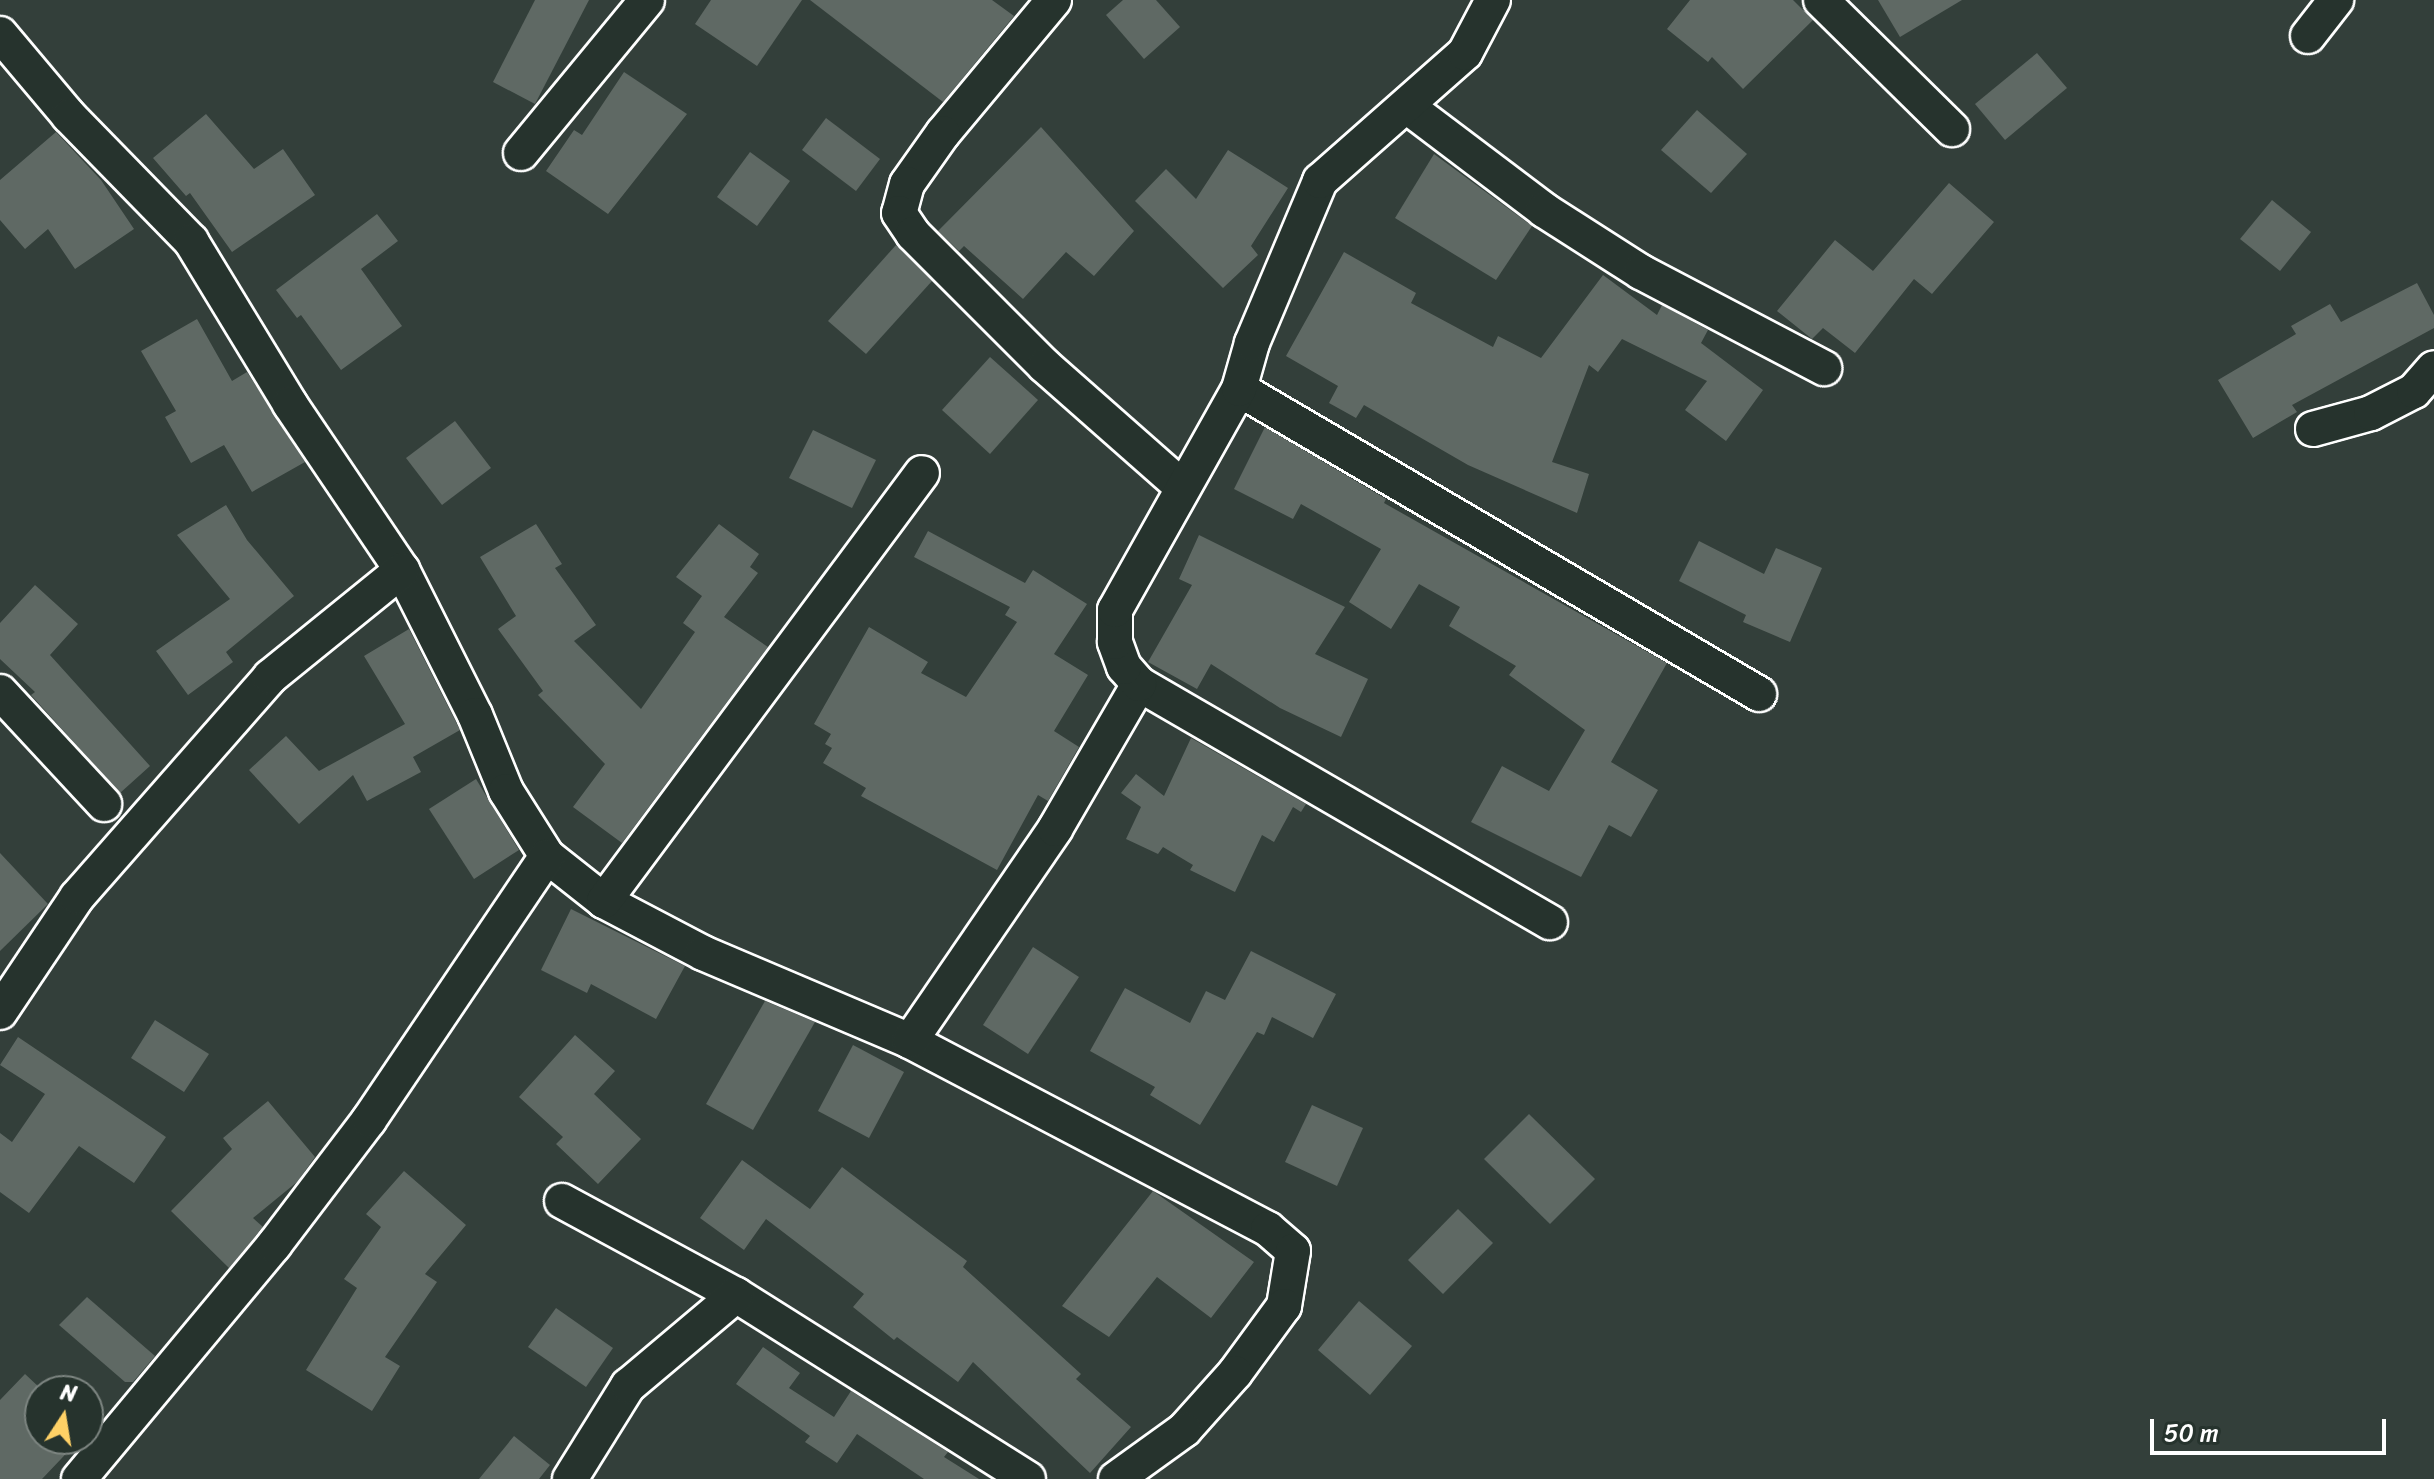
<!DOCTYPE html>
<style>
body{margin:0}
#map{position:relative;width:2434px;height:1479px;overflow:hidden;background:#333f3a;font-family:Sriracha,sans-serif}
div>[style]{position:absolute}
.building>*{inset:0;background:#5f6964}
.roads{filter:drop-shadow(2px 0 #fff) drop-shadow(-2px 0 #fff) drop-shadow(0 2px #fff) drop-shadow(0 -2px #fff)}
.minor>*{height:34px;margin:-17px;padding:0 17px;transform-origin:17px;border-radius:17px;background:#26332d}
span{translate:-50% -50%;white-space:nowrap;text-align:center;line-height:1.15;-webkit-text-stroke:8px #26332d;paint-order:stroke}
.north{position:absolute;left:24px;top:1375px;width:80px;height:80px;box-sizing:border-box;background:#26332d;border:2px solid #7d8581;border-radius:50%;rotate:12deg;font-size:22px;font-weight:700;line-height:32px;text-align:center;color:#fff}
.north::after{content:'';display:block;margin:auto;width:28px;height:36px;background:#ffd166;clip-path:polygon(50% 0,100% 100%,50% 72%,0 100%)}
.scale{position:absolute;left:2150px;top:1419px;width:236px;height:36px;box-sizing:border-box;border:4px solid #fff;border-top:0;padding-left:10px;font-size:24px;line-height:28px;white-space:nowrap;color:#fff;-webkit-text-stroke:6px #26332d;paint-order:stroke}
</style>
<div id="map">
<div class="building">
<i style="clip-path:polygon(535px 0,589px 0,535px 104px,493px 82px)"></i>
<i style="clip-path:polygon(711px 0,802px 0,757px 66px,695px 24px)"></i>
<i style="clip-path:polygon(810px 0,992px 0,1014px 16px,943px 102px)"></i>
<i style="clip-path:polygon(1123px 0,1156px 0,1180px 27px,1144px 59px,1106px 15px)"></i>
<i style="clip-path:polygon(1690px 0,1793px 0,1813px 20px,1743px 89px,1712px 57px,1708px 62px,1667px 29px)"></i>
<i style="clip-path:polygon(1878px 0,1962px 0,1900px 37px)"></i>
<i style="clip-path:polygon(2037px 53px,2067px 88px,2005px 140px,1975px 104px)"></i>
<i style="clip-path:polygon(624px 72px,687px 114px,608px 214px,546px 171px,574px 130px,582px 135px)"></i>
<i style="clip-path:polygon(1697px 110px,1747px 154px,1711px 193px,1661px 150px)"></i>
<i style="clip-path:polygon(206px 114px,254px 169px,283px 149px,315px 195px,232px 252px,190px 193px,186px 196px,153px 158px)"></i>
<i style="clip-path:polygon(826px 118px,880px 159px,856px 191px,802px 150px)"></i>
<i style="clip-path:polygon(1041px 127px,1134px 231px,1094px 276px,1066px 252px,1023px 299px,964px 246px,959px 251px,938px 231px)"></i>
<i style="clip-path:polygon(56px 132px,101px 180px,134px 229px,75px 269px,48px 229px,25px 249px,0 220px,0 180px)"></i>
<i style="clip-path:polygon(1228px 150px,1288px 188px,1251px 246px,1258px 255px,1223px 288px,1135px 201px,1166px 169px,1196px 199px)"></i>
<i style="clip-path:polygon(750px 152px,790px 181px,757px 226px,717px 197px)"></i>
<i style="clip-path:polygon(1434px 154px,1532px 226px,1496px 280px,1395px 218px)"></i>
<i style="clip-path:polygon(1949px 183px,1994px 222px,1932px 294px,1914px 279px,1855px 353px,1823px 328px,1812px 339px,1777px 311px,1835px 240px,1873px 271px)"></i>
<i style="clip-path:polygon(2272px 200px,2311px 232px,2280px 271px,2240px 239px)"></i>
<i style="clip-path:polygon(377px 214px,398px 241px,361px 269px,402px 326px,341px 370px,301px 315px,297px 318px,276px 290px)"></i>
<i style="clip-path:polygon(896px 245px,932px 281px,866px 354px,828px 321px)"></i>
<i style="clip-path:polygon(1344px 252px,1416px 293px,1411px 303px,1493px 347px,1498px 336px,1541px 358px,1603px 275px,1657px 315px,1662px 305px,1708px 330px,1701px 343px,1763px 390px,1726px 441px,1685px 410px,1707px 381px,1622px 339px,1598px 372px,1589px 365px,1552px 462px,1589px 474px,1577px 513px,1468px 465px,1364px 405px,1356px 418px,1329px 403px,1338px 386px,1286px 356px)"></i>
<i style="clip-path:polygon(2417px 283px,2434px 315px,2434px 328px,2292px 405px,2297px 412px,2253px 438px,2218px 380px,2296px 334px,2291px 326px,2330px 304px,2341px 322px)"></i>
<i style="clip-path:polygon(197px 319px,232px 381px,247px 372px,305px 462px,252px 492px,224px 445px,191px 463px,165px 417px,176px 411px,141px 351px)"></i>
<i style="clip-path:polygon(990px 357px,1038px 400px,990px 454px,942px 410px)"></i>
<i style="clip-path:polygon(455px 421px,491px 468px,442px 505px,406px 458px)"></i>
<i style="clip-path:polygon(1265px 427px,1386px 499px,1384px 503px,1667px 663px,1611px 762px,1658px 790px,1631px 837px,1609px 825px,1581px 877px,1471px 822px,1502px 766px,1549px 791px,1585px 730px,1509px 675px,1516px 666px,1449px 626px,1460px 607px,1419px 584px,1391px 629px,1349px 602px,1381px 549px,1301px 504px,1293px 519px,1234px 489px)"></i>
<i style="clip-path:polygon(813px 430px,876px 460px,852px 508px,789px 478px)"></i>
<i style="clip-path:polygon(226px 505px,247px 540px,294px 596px,226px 652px,233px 662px,188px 695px,156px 651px,230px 599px,177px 535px)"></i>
<i style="clip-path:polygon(536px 524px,562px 564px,555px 568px,596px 625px,574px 641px,641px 709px,695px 632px,683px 623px,702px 596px,676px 577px,719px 524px,759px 554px,750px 567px,758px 573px,724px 617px,768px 647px,622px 843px,573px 807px,605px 764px,538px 695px,543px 691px,498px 629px,516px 616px,480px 557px)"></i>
<i style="clip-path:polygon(928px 531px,1025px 583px,1033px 570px,1087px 604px,1054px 654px,1088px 675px,1054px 731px,1079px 747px,1048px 801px,1038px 795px,997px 870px,861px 796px,866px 788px,823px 763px,832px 748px,825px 744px,831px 734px,814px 724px,869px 627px,928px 662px,921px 673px,966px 697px,1017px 622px,1005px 615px,1010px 607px,914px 557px)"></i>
<i style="clip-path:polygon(1199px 535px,1345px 607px,1315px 654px,1368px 679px,1341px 737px,1280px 708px,1211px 664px,1197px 689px,1148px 662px,1192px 585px,1179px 579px)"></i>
<i style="clip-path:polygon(1699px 541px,1764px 574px,1776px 548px,1822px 568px,1790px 642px,1743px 622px,1746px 615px,1679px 581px)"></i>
<i style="clip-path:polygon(35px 585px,78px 624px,50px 655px,150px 766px,120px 793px,31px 695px,35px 692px,0 659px,0 623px)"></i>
<i style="clip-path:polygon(409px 629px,460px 730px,413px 757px,421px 772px,367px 801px,353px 775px,299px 824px,249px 770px,286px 736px,319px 771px,405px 724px,364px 656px)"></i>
<i style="clip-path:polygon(1191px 738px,1306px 804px,1301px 812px,1293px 807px,1274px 842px,1262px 835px,1235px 892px,1190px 870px,1193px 865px,1163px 847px,1158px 854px,1126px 839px,1141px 807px,1121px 793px,1136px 774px,1164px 796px)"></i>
<i style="clip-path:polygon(476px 779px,519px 850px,474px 879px,429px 809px)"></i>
<i style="clip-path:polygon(0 853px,48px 904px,0 951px)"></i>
<i style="clip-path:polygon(571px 909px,685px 966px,656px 1019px,591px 984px,587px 993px,541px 970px)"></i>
<i style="clip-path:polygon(1033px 947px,1079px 977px,1028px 1054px,983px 1025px)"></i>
<i style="clip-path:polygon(1251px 951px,1336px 994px,1313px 1038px,1272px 1017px,1264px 1035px,1257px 1032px,1200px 1125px,1150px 1095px,1155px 1087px,1090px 1051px,1125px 988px,1190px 1023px,1206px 991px,1225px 1000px)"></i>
<i style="clip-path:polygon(765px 1001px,815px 1022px,753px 1130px,706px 1104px)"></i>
<i style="clip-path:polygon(155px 1020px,209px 1054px,184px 1092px,131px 1058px)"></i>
<i style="clip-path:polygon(575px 1035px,615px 1071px,594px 1094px,641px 1139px,598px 1184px,556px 1144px,563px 1137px,519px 1097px)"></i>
<i style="clip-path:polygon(18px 1037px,166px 1137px,134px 1183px,79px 1146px,29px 1213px,0 1192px,0 1133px,12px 1142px,45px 1094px,0 1065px)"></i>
<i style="clip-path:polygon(853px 1045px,904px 1072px,869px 1138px,818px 1111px)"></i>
<i style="clip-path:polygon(268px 1101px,315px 1157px,297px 1182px,253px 1218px,263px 1227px,229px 1268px,171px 1211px,232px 1149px,223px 1138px)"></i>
<i style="clip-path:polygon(1312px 1105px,1363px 1128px,1337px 1186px,1285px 1162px)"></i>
<i style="clip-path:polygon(1529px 1114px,1595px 1179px,1550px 1224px,1484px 1159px)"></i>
<i style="clip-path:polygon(742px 1160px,810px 1209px,842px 1167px,967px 1261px,963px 1267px,1081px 1374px,1076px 1379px,1131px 1427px,1090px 1473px,973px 1362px,958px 1382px,897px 1337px,894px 1340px,853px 1307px,864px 1294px,766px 1219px,744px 1250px,700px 1218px)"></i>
<i style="clip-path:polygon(404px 1171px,466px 1225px,425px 1274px,437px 1282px,385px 1357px,400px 1366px,372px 1411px,306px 1370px,357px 1288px,344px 1279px,381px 1227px,366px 1214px)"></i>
<i style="clip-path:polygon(1153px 1191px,1254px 1262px,1211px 1318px,1157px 1277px,1109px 1337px,1062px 1306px)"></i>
<i style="clip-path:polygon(1458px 1209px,1493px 1243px,1443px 1294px,1408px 1260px)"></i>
<i style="clip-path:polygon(87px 1297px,155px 1356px,133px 1382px,125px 1382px,59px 1325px)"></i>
<i style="clip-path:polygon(1359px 1301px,1412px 1346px,1370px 1395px,1318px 1350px)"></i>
<i style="clip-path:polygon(556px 1308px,613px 1348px,586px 1387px,528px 1347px)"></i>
<i style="clip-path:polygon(763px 1347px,800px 1373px,789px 1388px,834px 1417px,851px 1391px,948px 1452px,944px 1457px,979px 1479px,924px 1479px,857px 1434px,837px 1463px,805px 1442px,810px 1436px,736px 1384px)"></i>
<i style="clip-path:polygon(25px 1374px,40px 1388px,40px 1439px,80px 1439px,42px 1479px,0 1479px,0 1400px)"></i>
<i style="clip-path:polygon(514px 1436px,550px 1465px,539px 1479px,479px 1479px)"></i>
</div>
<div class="roads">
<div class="minor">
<i style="left:1054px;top:0;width:173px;rotate:129.8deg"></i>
<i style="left:943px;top:133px;width:62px;rotate:125.2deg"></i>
<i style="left:907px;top:184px;width:30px;rotate:105deg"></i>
<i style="left:899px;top:213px;width:25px;rotate:56deg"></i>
<i style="left:913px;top:234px;width:187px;rotate:45deg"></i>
<i style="left:1045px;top:366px;width:181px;rotate:41.4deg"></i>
<i style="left:1821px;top:0;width:184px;rotate:44.6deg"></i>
<i style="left:0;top:34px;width:107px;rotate:49.9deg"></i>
<i style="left:69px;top:116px;width:175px;rotate:45.7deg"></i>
<i style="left:191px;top:241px;width:191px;rotate:58.7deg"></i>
<i style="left:290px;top:404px;width:200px;rotate:56deg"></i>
<i style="left:402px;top:570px;width:162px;rotate:63.3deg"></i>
<i style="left:475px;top:715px;width:82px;rotate:67.8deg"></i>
<i style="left:506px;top:791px;width:77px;rotate:57.8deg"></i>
<i style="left:547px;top:856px;width:73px;rotate:38.3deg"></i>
<i style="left:604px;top:901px;width:112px;rotate:27.7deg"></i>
<i style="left:703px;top:953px;width:225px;rotate:23deg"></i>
<i style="left:910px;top:1041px;width:404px;rotate:27.7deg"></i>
<i style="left:1268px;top:1229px;width:33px;rotate:41deg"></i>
<i style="left:1293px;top:1251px;width:56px;rotate:99.3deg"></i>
<i style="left:1284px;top:1306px;width:83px;rotate:126.2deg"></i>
<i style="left:1235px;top:1373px;width:76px;rotate:131.8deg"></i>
<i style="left:1184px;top:1430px;width:84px;rotate:144.2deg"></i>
<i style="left:2308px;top:36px;width:46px;rotate:-52.1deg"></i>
<i style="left:1408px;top:107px;width:171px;rotate:37.1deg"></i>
<i style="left:1544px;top:210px;width:115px;rotate:32.6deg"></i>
<i style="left:1641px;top:272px;width:207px;rotate:27.7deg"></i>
<i style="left:521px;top:153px;width:198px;rotate:-50.5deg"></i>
<i style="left:1239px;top:389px;width:603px;rotate:30.39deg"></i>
<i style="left:2313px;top:429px;width:60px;rotate:-15.4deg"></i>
<i style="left:2371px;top:413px;width:48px;rotate:-27.1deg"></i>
<i style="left:2414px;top:391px;width:30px;rotate:-49deg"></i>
<i style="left:1139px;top:684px;width:475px;rotate:30.1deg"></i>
<i style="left:0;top:692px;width:153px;rotate:47.1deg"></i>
<i style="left:604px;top:901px;width:533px;rotate:-53.39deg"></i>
<i style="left:0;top:1012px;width:138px;rotate:-56.2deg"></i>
<i style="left:77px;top:897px;width:293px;rotate:-48.7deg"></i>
<i style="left:270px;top:677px;width:170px;rotate:-39deg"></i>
<i style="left:910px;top:1041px;width:257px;rotate:-55.6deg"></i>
<i style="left:1055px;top:829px;width:168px;rotate:-59.9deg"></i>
<i style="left:1139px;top:684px;width:23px;rotate:-131deg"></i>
<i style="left:1124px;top:667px;width:27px;rotate:-110deg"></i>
<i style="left:1115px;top:642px;width:32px;rotate:-90deg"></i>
<i style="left:1115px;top:610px;width:253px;rotate:-60.7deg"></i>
<i style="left:1239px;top:389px;width:48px;rotate:-74.2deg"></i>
<i style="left:1252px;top:343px;width:176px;rotate:-67.2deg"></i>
<i style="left:1320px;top:181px;width:193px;rotate:-41.4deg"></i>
<i style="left:1465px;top:53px;width:60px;rotate:-62.2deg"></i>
<i style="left:562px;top:1201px;width:198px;rotate:28.4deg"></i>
<i style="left:736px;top:1295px;width:345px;rotate:32.2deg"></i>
<i style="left:79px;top:1479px;width:305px;rotate:-50.2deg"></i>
<i style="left:274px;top:1245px;width:157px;rotate:-52.8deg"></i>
<i style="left:369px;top:1120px;width:318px;rotate:-56deg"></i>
<i style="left:570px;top:1479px;width:110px;rotate:-58.1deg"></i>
<i style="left:628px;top:1386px;width:141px;rotate:-40.1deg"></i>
</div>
</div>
<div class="north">N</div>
<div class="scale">50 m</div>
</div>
